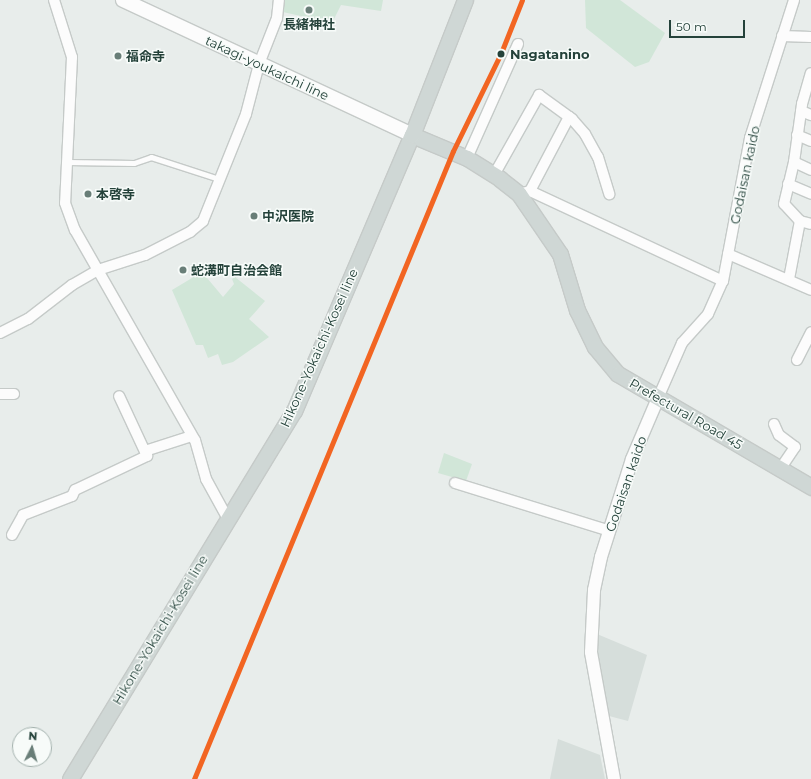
<!DOCTYPE html>
<meta charset="utf-8">
<style>
body{margin:0}
#map{position:relative;width:811px;height:779px;overflow:hidden;background:#e8edeb;font-family:Montserrat,"Noto Sans JP",sans-serif}
div>[style]{position:absolute}
.built>*{inset:0;background:#d6dedb}
.green>*{inset:0;background:#d1e6d8}
.roads{filter:drop-shadow(1px 0 #c5cac8) drop-shadow(-1px 0 #c5cac8) drop-shadow(0 1px #c5cac8) drop-shadow(0 -1px #c5cac8)}
.service>*{height:5px;margin:-2.5px;padding:0 2.5px;transform-origin:2.5px;border-radius:2.5px;background:#fcfcfc}
.minor>*{height:10px;margin:-5px;padding:0 5px;transform-origin:5px;border-radius:5px;background:#fcfcfc}
.tertiary>*{height:12px;margin:-6px;padding:0 6px;transform-origin:6px;border-radius:6px;background:#fcfcfc}
.secondary>*{height:14px;margin:-7px;padding:0 7px;transform-origin:7px;border-radius:7px;background:#fcfcfc}
.primary>*{height:15px;margin:-7.5px;padding:0 7.5px;transform-origin:7.5px;border-radius:7.5px;background:#cfd7d5}
.rail-1>*{height:5px;margin:-2.5px;padding:0 2.5px;transform-origin:2.5px;border-radius:2.5px;background:#f26522}
.dots>*{width:11px;height:11px;translate:-50% -50%;box-sizing:border-box;border:2px solid #f7fbf9;border-radius:50%}
span{translate:-50% -50%;white-space:nowrap;text-align:center;line-height:1.15;-webkit-text-stroke:3px #f7fbf9;paint-order:stroke}
.poi-label{font-size:13px;color:#24423a;font-weight:700}
.left{translate:0 -50%;text-align:left}
.stop-label{font-size:13px;color:#24423a;font-weight:700}
.street-label{font-size:13px;color:#24423a}
.north{position:absolute;left:12px;top:727px;width:40px;height:40px;box-sizing:border-box;background:#f7fbf9;border:1px solid #a3b1ad;border-radius:50%;rotate:5deg;font-size:11px;font-weight:700;line-height:16px;text-align:center;color:#24423a}
.north::after{content:'';display:block;margin:auto;width:14px;height:18px;background:#697e78;clip-path:polygon(50% 0,100% 100%,50% 72%,0 100%)}
.scale{position:absolute;left:669px;top:20px;width:76px;height:18px;box-sizing:border-box;border:2px solid #24423a;border-top:0;padding-left:5px;font-size:12px;line-height:14px;white-space:nowrap;color:#24423a;-webkit-text-stroke:3px #f7fbf9;paint-order:stroke}
</style>
<div id="map">
<div class="built">
<i style="clip-path:polygon(597px 634px,647px 655px,628px 721px,609px 716px,599px 666px)"></i>
<i style="clip-path:polygon(558px 739px,600px 755px,605px 779px,550px 779px)"></i>
</div>
<div class="green">
<i style="clip-path:polygon(284px 0,383px 0,381px 11px,341px 5px,332px 23px,283px 12px)"></i>
<i style="clip-path:polygon(585px 0,620px 0,665px 33px,649px 62px,635px 67px,586px 28px)"></i>
<i style="clip-path:polygon(202px 272px,223px 297px,234px 284px,232px 279px,235px 277px,265px 301px,249px 319px,269px 337px,233px 362px,222px 365px,218px 354px,208px 358px,203px 345px,196px 345px,172px 290px)"></i>
<i style="clip-path:polygon(444px 453px,472px 464px,466px 481px,438px 473px)"></i>
</div>
<div class="roads">
<div class="service">
<i style="left:67px;top:162px;width:67px;rotate:0.9deg"></i>
<i style="left:134px;top:163px;width:18px;rotate:-19deg"></i>
<i style="left:151px;top:157px;width:71px;rotate:17.9deg"></i>
</div>
<div class="minor">
<i style="left:54px;top:0;width:60px;rotate:72.5deg"></i>
<i style="left:72px;top:57px;width:146px;rotate:92.7deg"></i>
<i style="left:65px;top:203px;width:29px;rotate:70deg"></i>
<i style="left:75px;top:230px;width:242px;rotate:60.3deg"></i>
<i style="left:195px;top:440px;width:41px;rotate:74.2deg"></i>
<i style="left:206px;top:479px;width:46px;rotate:61.2deg"></i>
<i style="left:782px;top:36px;width:29px;rotate:2deg"></i>
<i style="left:801px;top:111px;width:11px;rotate:22deg"></i>
<i style="left:797px;top:135px;width:15px;rotate:23deg"></i>
<i style="left:467px;top:158px;width:125px;rotate:-65.9deg"></i>
<i style="left:794px;top:162px;width:19px;rotate:25deg"></i>
<i style="left:494px;top:175px;width:92px;rotate:-60.6deg"></i>
<i style="left:539px;top:95px;width:41px;rotate:36deg"></i>
<i style="left:572px;top:119px;width:20px;rotate:49deg"></i>
<i style="left:585px;top:134px;width:26px;rotate:61deg"></i>
<i style="left:598px;top:157px;width:39px;rotate:73deg"></i>
<i style="left:788px;top:184px;width:25px;rotate:23deg"></i>
<i style="left:530px;top:191px;width:84px;rotate:-62.2deg"></i>
<i style="left:519px;top:194px;width:11px;rotate:-15deg"></i>
<i style="left:530px;top:191px;width:213px;rotate:25deg"></i>
<i style="left:800px;top:221px;width:11px;rotate:15deg"></i>
<i style="left:728px;top:254px;width:90px;rotate:23.4deg"></i>
<i style="left:789px;top:279px;width:59px;rotate:-79.3deg"></i>
<i style="left:800px;top:221px;width:23px;rotate:-133deg"></i>
<i style="left:784px;top:204px;width:43px;rotate:-76.6deg"></i>
<i style="left:794px;top:162px;width:59px;rotate:-82.1deg"></i>
<i style="left:802px;top:104px;width:32px;rotate:-74deg"></i>
<i style="left:0;top:333px;width:31px;rotate:-27deg"></i>
<i style="left:28px;top:319px;width:56px;rotate:-37.7deg"></i>
<i style="left:72px;top:285px;width:30px;rotate:-30deg"></i>
<i style="left:98px;top:270px;width:49px;rotate:-17.7deg"></i>
<i style="left:145px;top:255px;width:51px;rotate:-27.1deg"></i>
<i style="left:190px;top:232px;width:17px;rotate:-40deg"></i>
<i style="left:203px;top:221px;width:115px;rotate:-68.1deg"></i>
<i style="left:246px;top:114px;width:52px;rotate:-75.4deg"></i>
<i style="left:259px;top:64px;width:49px;rotate:-68.6deg"></i>
<i style="left:277px;top:18px;width:18px;rotate:-84deg"></i>
<i style="left:797px;top:360px;width:31px;rotate:-63deg"></i>
<i style="left:0;top:394px;width:14px"></i>
<i style="left:658px;top:398px;width:60px;rotate:-66.4deg"></i>
<i style="left:682px;top:343px;width:39px;rotate:-48deg"></i>
<i style="left:708px;top:314px;width:36px;rotate:-66deg"></i>
<i style="left:723px;top:281px;width:146px;rotate:-79.3deg"></i>
<i style="left:750px;top:138px;width:145px;rotate:-72.3deg"></i>
<i style="left:774px;top:424px;width:12px;rotate:66deg"></i>
<i style="left:779px;top:435px;width:20px;rotate:37deg"></i>
<i style="left:795px;top:447px;width:27px;rotate:124deg"></i>
<i style="left:145px;top:451px;width:49px;rotate:-17.7deg"></i>
<i style="left:455px;top:483px;width:162px;rotate:17.2deg"></i>
<i style="left:12px;top:535px;width:23px;rotate:-61deg"></i>
<i style="left:23px;top:515px;width:53px;rotate:-21.2deg"></i>
<i style="left:72px;top:496px;width:7px;rotate:-63deg"></i>
<i style="left:75px;top:490px;width:80px;rotate:-25.3deg"></i>
<i style="left:147px;top:456px;width:66px;rotate:-115deg"></i>
</div>
<div class="tertiary">
<i style="left:614px;top:779px;width:129px;rotate:-100.3deg"></i>
<i style="left:591px;top:652px;width:62px;rotate:-87.2deg"></i>
<i style="left:594px;top:590px;width:34px;rotate:-78deg"></i>
<i style="left:601px;top:557px;width:103px;rotate:-72.4deg"></i>
<i style="left:632px;top:459px;width:66px;rotate:-66.9deg"></i>
</div>
<div class="secondary">
<i style="left:123px;top:0;width:319px;rotate:25deg"></i>
</div>
<div class="primary">
<i style="left:412px;top:135px;width:60px;rotate:22.7deg"></i>
<i style="left:467px;top:158px;width:39px;rotate:32deg"></i>
<i style="left:500px;top:179px;width:24px;rotate:38deg"></i>
<i style="left:519px;top:194px;width:73px;rotate:55.7deg"></i>
<i style="left:560px;top:254px;width:59px;rotate:73.1deg"></i>
<i style="left:577px;top:310px;width:41px;rotate:64.1deg"></i>
<i style="left:595px;top:347px;width:35px;rotate:50deg"></i>
<i style="left:618px;top:374px;width:224px;rotate:30.3deg"></i>
<i style="left:70px;top:779px;width:431px;rotate:-58.7deg"></i>
<i style="left:294px;top:411px;width:300px;rotate:-66.9deg"></i>
<i style="left:412px;top:135px;width:145px;rotate:-68.6deg"></i>
</div>
</div>
<div class="rail-1">
<i style="left:194px;top:779px;width:679px;rotate:-67.59deg"></i>
<i style="left:453px;top:151px;width:109px;rotate:-63.9deg"></i>
<i style="left:501px;top:53px;width:57px;rotate:-68.4deg"></i>
</div>
<div class="dots">
<i style="left:309px;top:10px;background:#697e78"></i>
<i style="left:501px;top:54px;background:#24423a"></i>
<i style="left:118px;top:56px;background:#697e78"></i>
<i style="left:88px;top:194px;background:#697e78"></i>
<i style="left:254px;top:216px;background:#697e78"></i>
<i style="left:183px;top:270px;background:#697e78"></i>
</div>
<div class="poi-label">
<span style="left:309px;top:24px">長緒神社</span>
<span class="left" style="left:126px;top:56px">福命寺</span>
<span class="left" style="left:96px;top:194px">本啓寺</span>
<span class="left" style="left:262px;top:216px">中沢医院</span>
<span class="left" style="left:191px;top:270px">蛇溝町自治会館</span>
</div>
<div class="stop-label">
<span class="left" style="left:510px;top:54px">Nagatanino</span>
</div>
<div class="street-label">
<span style="left:267px;top:68px;rotate:25deg">takagi-youkaichi line</span>
<span style="left:745px;top:175px;rotate:-78deg">Godaisan kaido</span>
<span style="left:319px;top:348px;rotate:-66deg">Hikone-Yokaichi-Kosei line</span>
<span style="left:686px;top:414px;rotate:30deg">Prefectural Road 45</span>
<span style="left:626px;top:484px;rotate:-71deg">Godaisan kaido</span>
<span style="left:160px;top:630px;rotate:-59deg">Hikone-Yokaichi-Kosei line</span>
</div>
<div class="north">N</div>
<div class="scale">50 m</div>
</div>
